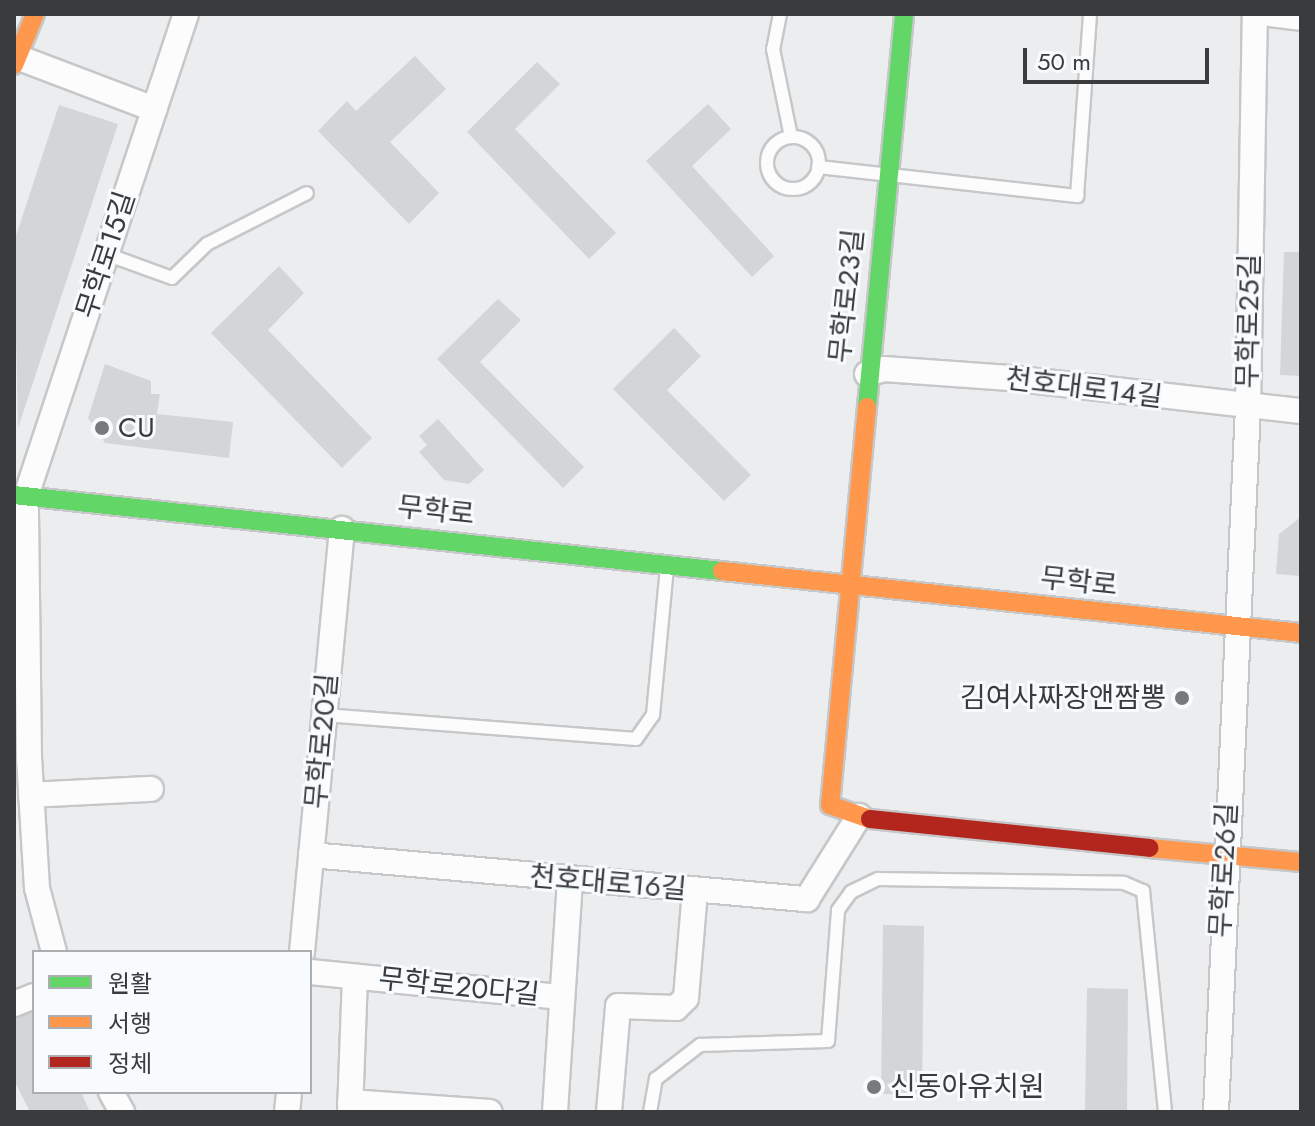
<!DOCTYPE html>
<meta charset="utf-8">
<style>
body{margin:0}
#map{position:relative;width:1315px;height:1126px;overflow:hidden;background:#ebedef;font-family:Jost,"Noto Sans KR",sans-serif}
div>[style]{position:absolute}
.building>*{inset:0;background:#d3d5d6}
.roads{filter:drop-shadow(2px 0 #c6c7c8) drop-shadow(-2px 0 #c6c7c8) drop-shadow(0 2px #c6c7c8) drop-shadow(0 -2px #c6c7c8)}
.lane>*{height:12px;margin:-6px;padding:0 6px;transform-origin:6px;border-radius:6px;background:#fcfcfd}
.lane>.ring{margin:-6px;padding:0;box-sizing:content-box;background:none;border:12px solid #fcfcfd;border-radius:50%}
.street>*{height:24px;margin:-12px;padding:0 12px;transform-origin:12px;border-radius:12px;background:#fcfcfd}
.fast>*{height:18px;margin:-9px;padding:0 9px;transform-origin:9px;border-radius:9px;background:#63d668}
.slow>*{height:18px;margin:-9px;padding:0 9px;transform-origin:9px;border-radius:9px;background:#ff974d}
.jam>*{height:18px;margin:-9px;padding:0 9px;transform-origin:9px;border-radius:9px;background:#b3261e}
.dots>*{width:22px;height:22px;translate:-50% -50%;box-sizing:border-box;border:4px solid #f7fbfd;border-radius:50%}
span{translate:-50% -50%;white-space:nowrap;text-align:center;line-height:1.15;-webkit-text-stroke:6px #f7fbfd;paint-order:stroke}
.street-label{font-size:28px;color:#3a3b3c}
.poi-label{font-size:28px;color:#3a3b3c}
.left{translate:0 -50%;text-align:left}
.right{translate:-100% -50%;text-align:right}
.frame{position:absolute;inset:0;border:16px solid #3a3b3c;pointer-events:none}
.legend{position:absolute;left:32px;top:950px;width:280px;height:144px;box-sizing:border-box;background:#f7fbfd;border:2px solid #abaeb0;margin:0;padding:10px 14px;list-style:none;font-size:24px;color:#3a3b3c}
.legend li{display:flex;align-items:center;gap:16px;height:40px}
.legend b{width:40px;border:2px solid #abaeb0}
.scale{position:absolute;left:1023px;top:48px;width:186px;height:36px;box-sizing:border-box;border:4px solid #3a3b3c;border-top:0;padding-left:10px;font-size:24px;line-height:28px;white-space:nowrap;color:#3a3b3c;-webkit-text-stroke:6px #f7fbfd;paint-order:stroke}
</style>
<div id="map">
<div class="building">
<i style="clip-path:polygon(415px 56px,446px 89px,390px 142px,439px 193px,409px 224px,318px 131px,347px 101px,356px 111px)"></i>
<i style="clip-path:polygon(537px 62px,560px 84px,515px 129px,616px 233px,589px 259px,467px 132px)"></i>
<i style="clip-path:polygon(708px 104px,731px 129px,692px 166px,774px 256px,752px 277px,646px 161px)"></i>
<i style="clip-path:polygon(59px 105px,118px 124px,18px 428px,14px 242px)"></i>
<i style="clip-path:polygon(1284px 252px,1301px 252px,1301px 376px,1280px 375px)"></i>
<i style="clip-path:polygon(279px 266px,304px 293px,268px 330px,372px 438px,342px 468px,211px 333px)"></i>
<i style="clip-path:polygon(498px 299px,521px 320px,480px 362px,584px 467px,563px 488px,437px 359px)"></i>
<i style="clip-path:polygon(674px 328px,701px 356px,667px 390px,751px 475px,724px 501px,613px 389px)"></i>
<i style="clip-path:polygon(105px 364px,151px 381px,151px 394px,160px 394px,157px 414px,233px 422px,229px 458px,105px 443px,88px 418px)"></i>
<i style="clip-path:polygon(438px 419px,484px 470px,469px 484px,444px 480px,419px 452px,427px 445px,419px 436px)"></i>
<i style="clip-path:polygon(1301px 517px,1301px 576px,1276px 574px,1279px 534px)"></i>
<i style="clip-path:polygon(883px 925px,924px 926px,922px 1095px,881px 1094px)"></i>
<i style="clip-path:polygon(1087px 988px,1128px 989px,1127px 1112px,1085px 1112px)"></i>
<i style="clip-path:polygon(34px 1012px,34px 1092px,81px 1092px,90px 1112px,30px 1112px,14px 1080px,14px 1019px)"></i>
</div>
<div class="roads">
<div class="lane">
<i style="left:780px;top:14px;width:36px;rotate:101deg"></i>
<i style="left:773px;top:49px;width:90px;rotate:78.4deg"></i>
<i class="ring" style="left:767px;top:137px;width:40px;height:40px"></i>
<i style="left:818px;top:167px;width:261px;rotate:6.4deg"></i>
<i style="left:1077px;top:196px;width:182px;rotate:-85.9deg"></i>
<i style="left:106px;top:254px;width:70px;rotate:20deg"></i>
<i style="left:172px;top:278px;width:49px;rotate:-44.2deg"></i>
<i style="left:207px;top:244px;width:112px;rotate:-27deg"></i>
<i style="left:324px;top:715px;width:313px;rotate:4.4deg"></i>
<i style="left:636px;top:739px;width:29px;rotate:-55deg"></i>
<i style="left:653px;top:715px;width:148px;rotate:-84.6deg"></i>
<i style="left:650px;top:1112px;width:34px;rotate:-80deg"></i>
<i style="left:656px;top:1079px;width:56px;rotate:-37.7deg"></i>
<i style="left:700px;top:1045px;width:128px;rotate:-1.8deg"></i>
<i style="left:828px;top:1041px;width:131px;rotate:-85.6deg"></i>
<i style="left:838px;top:910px;width:22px;rotate:-54deg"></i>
<i style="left:851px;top:892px;width:30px;rotate:-26deg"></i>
<i style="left:878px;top:879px;width:246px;rotate:0.9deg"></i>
<i style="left:1124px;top:883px;width:21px;rotate:23deg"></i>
<i style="left:1143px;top:891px;width:222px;rotate:84.3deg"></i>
</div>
<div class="street">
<i style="left:1270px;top:14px;width:31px;rotate:7deg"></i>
<i style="left:17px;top:57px;width:147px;rotate:20.8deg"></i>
<i style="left:867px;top:374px;width:18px;rotate:-16deg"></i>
<i style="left:884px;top:369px;width:126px;rotate:4.1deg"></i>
<i style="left:1010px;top:378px;width:293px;rotate:6.5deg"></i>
<i style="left:31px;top:795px;width:120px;rotate:-2.9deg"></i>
<i style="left:311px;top:855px;width:498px;rotate:5.1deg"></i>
<i style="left:807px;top:899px;width:98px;rotate:-57.9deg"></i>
<i style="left:54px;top:952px;width:66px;rotate:-104.9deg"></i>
<i style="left:37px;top:888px;width:130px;rotate:-93.5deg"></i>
<i style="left:29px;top:758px;width:262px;rotate:-90.7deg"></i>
<i style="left:26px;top:496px;width:508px;rotate:-71.64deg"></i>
<i style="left:302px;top:952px;width:425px;rotate:-84.6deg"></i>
<i style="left:310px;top:972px;width:253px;rotate:5.7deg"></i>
<i style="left:14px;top:1004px;width:22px;rotate:-22deg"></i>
<i style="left:111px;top:1092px;width:23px;rotate:61deg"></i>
<i style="left:350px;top:1102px;width:140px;rotate:4.1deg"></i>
<i style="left:287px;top:1112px;width:20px;rotate:-84deg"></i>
<i style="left:350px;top:1112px;width:135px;rotate:-87.9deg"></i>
<i style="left:555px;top:1112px;width:233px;rotate:-86.3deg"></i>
<i style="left:609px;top:1112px;width:106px;rotate:-85.1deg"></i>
<i style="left:618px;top:1006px;width:58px;rotate:2deg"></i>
<i style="left:676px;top:1008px;width:14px;rotate:-45deg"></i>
<i style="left:686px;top:998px;width:107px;rotate:-85.2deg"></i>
<i style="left:1216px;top:1112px;width:706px;rotate:-87.4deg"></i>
<i style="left:1248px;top:407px;width:393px;rotate:-89deg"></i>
</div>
<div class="fast">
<i style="left:867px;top:407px;width:395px;rotate:-84.6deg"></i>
<i style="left:14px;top:495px;width:712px;rotate:6.13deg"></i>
</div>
<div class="slow">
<i style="left:14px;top:65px;width:55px;rotate:-67.6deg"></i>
<i style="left:867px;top:407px;width:400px;rotate:95.3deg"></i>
<i style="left:830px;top:805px;width:42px;rotate:19.3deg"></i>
<i style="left:722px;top:571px;width:582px;rotate:6.11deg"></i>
<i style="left:1149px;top:848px;width:153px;rotate:5.3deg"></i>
</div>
<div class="jam">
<i style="left:870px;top:819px;width:281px;rotate:5.9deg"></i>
</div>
</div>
<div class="dots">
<i style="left:102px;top:428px;background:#78797b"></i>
<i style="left:1182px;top:698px;background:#78797b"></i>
<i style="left:874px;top:1087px;background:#78797b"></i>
</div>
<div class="street-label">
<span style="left:106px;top:255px;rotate:-72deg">무학로15길</span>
<span style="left:847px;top:296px;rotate:-84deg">무학로23길</span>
<span style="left:1249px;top:321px;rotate:-89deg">무학로25길</span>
<span style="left:1084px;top:388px;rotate:7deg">천호대로14길</span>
<span style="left:436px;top:511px;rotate:6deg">무학로</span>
<span style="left:1079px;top:582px;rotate:6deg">무학로</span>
<span style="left:322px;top:741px;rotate:-85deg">무학로20길</span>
<span style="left:1224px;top:870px;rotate:-87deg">무학로26길</span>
<span style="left:608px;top:883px;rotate:5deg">천호대로16길</span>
<span style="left:459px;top:987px;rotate:6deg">무학로20다길</span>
</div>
<div class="poi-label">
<span class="left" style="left:118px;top:428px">CU</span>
<span class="right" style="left:1166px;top:698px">김여사짜장앤짬뽕</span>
<span class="left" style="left:890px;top:1087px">신동아유치원</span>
</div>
<div class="frame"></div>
<ul class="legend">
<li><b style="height:10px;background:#63d668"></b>원활</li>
<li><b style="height:10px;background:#ff974d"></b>서행</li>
<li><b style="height:10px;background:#b3261e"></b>정체</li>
</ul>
<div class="scale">50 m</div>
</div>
